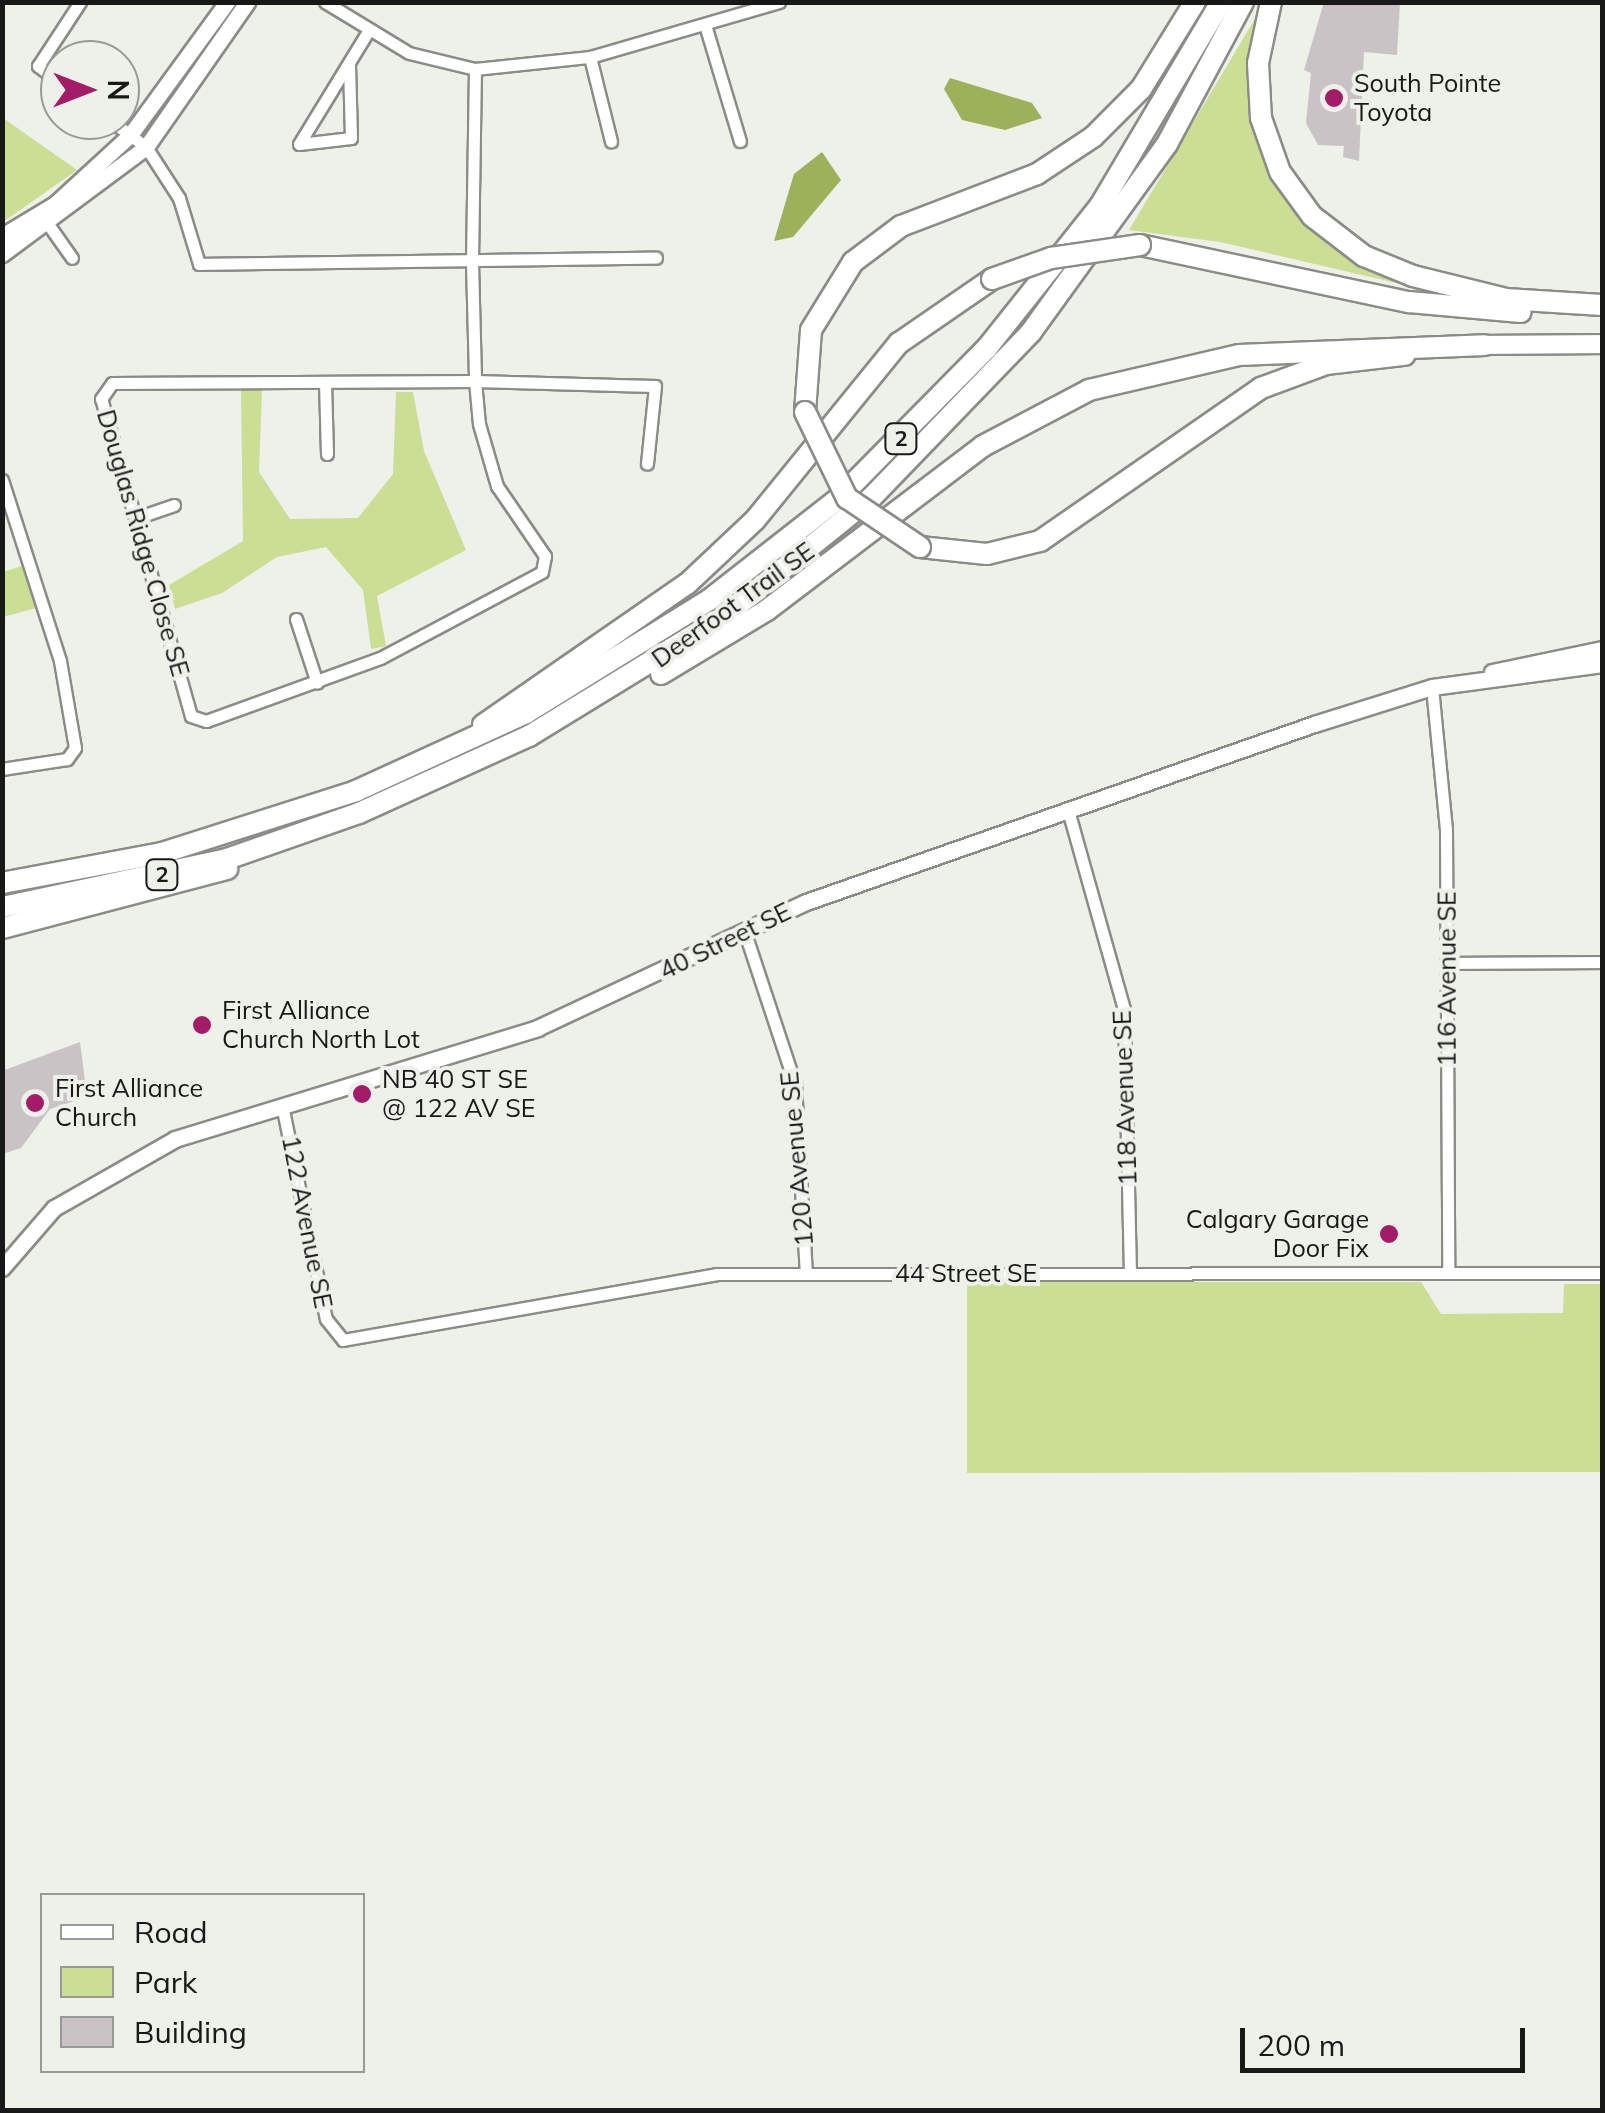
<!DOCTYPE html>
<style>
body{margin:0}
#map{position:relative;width:1605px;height:2113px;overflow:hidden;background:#eef0ea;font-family:Mulish,sans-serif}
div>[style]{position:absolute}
.green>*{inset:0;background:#ccdd94}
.water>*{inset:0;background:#9db05a}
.building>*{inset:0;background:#cac3c6}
.roads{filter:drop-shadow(2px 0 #8b8c87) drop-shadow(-2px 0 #8b8c87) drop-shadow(0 2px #8b8c87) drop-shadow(0 -2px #8b8c87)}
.street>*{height:11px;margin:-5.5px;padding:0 5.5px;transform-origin:5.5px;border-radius:5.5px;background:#fff}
.secondary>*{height:15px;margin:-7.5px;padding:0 7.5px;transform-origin:7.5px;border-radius:7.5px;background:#fff}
.primary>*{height:18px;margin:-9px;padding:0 9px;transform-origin:9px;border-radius:9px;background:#fff}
.highway>*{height:20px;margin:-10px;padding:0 10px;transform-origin:10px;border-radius:10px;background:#fff}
.bridges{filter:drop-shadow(2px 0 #8b8c87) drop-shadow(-2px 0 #8b8c87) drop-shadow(0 2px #8b8c87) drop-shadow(0 -2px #8b8c87)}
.highway-bridge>*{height:20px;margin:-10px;padding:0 10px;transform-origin:10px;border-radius:10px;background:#fff}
.dots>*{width:28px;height:28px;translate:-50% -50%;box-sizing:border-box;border:5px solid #eef0ea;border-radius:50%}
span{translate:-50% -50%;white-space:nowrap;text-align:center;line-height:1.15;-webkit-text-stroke:8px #eef0ea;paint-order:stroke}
.shield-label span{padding:2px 8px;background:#eef0ea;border:2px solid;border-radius:8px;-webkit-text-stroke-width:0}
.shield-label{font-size:22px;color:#181917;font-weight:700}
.poi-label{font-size:25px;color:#181917}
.left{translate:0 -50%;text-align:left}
.right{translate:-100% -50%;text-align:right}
.street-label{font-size:25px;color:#181917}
.frame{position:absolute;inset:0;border:5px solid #181917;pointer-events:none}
.legend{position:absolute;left:40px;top:1893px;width:325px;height:180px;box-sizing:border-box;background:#eef0ea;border:2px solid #989a96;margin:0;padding:12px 18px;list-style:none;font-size:30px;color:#181917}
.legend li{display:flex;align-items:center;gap:20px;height:50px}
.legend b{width:50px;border:2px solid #989a96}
.north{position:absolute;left:40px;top:40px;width:100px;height:100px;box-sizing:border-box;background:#eef0ea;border:2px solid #989a96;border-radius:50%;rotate:90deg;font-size:28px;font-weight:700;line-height:40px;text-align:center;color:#181917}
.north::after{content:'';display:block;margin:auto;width:35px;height:45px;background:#a31c67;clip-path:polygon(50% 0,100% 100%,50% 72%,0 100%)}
.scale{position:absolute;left:1240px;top:2028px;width:285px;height:45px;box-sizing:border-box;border:5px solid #181917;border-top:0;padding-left:12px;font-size:30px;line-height:35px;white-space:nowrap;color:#181917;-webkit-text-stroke:8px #eef0ea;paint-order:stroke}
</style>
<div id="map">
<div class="green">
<i style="clip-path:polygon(1256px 17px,1251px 67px,1302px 212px,1435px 292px,1220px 242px,1129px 230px)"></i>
<i style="clip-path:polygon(3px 118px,77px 170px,3px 222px,2px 222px)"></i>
<i style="clip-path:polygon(241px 390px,262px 390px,259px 472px,290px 519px,358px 518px,393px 474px,396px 392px,413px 392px,424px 451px,466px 550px,377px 596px,386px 646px,371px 649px,363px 590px,326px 547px,277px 557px,222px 593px,175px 609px,169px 585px,243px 541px)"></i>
<i style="clip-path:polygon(22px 566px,36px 608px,3px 617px,3px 572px)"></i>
<i style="clip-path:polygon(967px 1282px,1421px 1282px,1441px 1314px,1563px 1313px,1564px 1284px,1602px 1284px,1602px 1472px,967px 1473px)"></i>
</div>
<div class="water">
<i style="clip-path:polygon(950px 78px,1032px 103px,1042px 118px,1005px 130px,962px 120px,944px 89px)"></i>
<i style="clip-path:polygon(822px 152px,841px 180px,793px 237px,774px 241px,794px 174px)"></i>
</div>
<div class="building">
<i style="clip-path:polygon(1324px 2px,1400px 2px,1397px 55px,1364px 52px,1359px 161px,1343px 157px,1344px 146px,1318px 145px,1306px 123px,1311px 73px,1304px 70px)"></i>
<i style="clip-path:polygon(80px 1042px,87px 1097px,50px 1109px,21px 1148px,2px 1154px,2px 1071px)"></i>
</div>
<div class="roads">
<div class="street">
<i style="left:325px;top:2px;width:98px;rotate:31.3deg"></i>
<i style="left:409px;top:53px;width:68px;rotate:13.6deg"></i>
<i style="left:475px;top:69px;width:116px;rotate:-6deg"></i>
<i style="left:590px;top:57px;width:197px;rotate:-16.2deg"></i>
<i style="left:706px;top:28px;width:118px;rotate:73.3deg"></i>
<i style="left:590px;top:57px;width:87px;rotate:76deg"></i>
<i style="left:349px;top:65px;width:73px;rotate:88.4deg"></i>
<i style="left:351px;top:138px;width:52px;rotate:173.4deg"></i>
<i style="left:299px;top:144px;width:130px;rotate:-58.5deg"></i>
<i style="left:475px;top:69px;width:194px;rotate:90.9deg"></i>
<i style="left:472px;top:263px;width:118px;rotate:88.5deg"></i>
<i style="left:475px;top:381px;width:43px;rotate:84.7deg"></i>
<i style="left:479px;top:424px;width:65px;rotate:73.8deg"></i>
<i style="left:497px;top:486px;width:85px;rotate:55.6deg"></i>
<i style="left:545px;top:556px;width:16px;rotate:101deg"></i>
<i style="left:542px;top:572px;width:183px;rotate:152deg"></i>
<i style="left:380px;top:658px;width:185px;rotate:160.1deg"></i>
<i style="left:206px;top:721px;width:16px;rotate:-162deg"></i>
<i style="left:191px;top:716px;width:330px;rotate:-105.8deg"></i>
<i style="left:101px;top:399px;width:19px;rotate:-55deg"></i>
<i style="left:112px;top:383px;width:363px;rotate:-0.3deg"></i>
<i style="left:475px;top:381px;width:180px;rotate:1.6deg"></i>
<i style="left:655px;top:386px;width:78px;rotate:95.9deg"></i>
<i style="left:60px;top:83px;width:28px;rotate:-142deg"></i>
<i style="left:38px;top:66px;width:77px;rotate:-56.7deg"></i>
<i style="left:110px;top:120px;width:45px;rotate:36.9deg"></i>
<i style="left:146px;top:147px;width:61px;rotate:57.1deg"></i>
<i style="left:179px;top:198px;width:69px;rotate:73.1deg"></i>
<i style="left:199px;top:264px;width:457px;rotate:-0.8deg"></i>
<i style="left:43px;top:217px;width:50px;rotate:54.7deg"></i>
<i style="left:325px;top:382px;width:72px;rotate:88.4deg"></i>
<i style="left:2px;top:480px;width:190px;rotate:72.2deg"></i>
<i style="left:60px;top:661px;width:88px;rotate:80.2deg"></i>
<i style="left:75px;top:748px;width:14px;rotate:126deg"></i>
<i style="left:67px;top:759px;width:66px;rotate:171.3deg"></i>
<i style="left:139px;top:517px;width:37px;rotate:-19deg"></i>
<i style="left:296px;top:619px;width:67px;rotate:71.8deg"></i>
<i style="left:1432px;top:687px;width:143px;rotate:84.4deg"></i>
<i style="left:1446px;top:829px;width:443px;rotate:89.7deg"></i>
<i style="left:1068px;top:810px;width:207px;rotate:74.3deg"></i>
<i style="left:1124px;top:1009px;width:265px;rotate:88.7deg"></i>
<i style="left:745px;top:933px;width:159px;rotate:71.7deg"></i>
<i style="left:795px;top:1084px;width:189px;rotate:86.7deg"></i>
<i style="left:1447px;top:963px;width:155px;rotate:-0.4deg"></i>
<i style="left:282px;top:1105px;width:218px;rotate:78.4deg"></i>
<i style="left:326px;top:1319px;width:27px;rotate:51deg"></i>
<i style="left:343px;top:1340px;width:379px;rotate:-10deg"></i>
<i style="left:716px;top:1274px;width:886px;rotate:-0.06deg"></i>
</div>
<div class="secondary">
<i style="left:2px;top:236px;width:62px;rotate:-31.1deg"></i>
<i style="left:55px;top:204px;width:102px;rotate:-42.6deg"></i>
<i style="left:130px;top:135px;width:165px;rotate:-53.9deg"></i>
<i style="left:2px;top:254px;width:179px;rotate:-36.6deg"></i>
<i style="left:146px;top:147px;width:177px;rotate:-55.1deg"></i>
<i style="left:1492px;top:672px;width:112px;rotate:-11.8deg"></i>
<i style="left:2px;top:1268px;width:79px;rotate:-49.1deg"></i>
<i style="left:54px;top:1208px;width:139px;rotate:-29.7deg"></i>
<i style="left:175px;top:1139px;width:379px;rotate:-17deg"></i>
<i style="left:537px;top:1028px;width:297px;rotate:-25.1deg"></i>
<i style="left:806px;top:902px;width:538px;rotate:-19.31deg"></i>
<i style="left:1314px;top:724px;width:124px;rotate:-17.4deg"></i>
<i style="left:1432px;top:687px;width:172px;rotate:-7.7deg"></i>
</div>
<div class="primary">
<i style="left:1485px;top:345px;width:117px;rotate:-0.5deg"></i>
</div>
<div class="highway">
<i style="left:1271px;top:2px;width:62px;rotate:102deg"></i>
<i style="left:1258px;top:63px;width:55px;rotate:86.9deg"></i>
<i style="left:1261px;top:118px;width:57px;rotate:70.6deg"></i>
<i style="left:1280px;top:172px;width:54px;rotate:54deg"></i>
<i style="left:1312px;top:216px;width:66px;rotate:37.6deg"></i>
<i style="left:1364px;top:256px;width:53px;rotate:22.2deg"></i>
<i style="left:1413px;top:276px;width:96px;rotate:13.9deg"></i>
<i style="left:1506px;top:299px;width:96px;rotate:3.6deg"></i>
<i style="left:1140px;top:245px;width:275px;rotate:12deg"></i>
<i style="left:1409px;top:302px;width:112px;rotate:5.1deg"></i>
<i style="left:805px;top:412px;width:82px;rotate:-85.8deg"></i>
<i style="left:811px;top:330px;width:80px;rotate:-58.3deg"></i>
<i style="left:853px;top:262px;width:60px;rotate:-36.9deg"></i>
<i style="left:901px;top:226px;width:146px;rotate:-20.9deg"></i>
<i style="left:1037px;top:174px;width:67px;rotate:-33.5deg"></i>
<i style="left:1093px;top:137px;width:68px;rotate:-45deg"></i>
<i style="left:1141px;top:89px;width:102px;rotate:-58.2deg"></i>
<i style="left:920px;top:547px;width:67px;rotate:6deg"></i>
<i style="left:987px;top:554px;width:55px;rotate:-13.8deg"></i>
<i style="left:1040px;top:541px;width:269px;rotate:-34.7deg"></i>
<i style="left:1261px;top:388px;width:69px;rotate:-20.3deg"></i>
<i style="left:1326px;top:364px;width:79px;rotate:-6.6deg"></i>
<i style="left:661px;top:674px;width:124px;rotate:-31.1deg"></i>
<i style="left:767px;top:610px;width:271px;rotate:-37.2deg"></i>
<i style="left:983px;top:446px;width:120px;rotate:-27.8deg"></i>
<i style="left:1089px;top:390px;width:154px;rotate:-13.1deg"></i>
<i style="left:1239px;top:355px;width:246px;rotate:-2.3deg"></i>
<i style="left:483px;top:725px;width:248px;rotate:-34.7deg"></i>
<i style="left:687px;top:584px;width:93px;rotate:-43.3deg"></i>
<i style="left:755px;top:520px;width:228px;rotate:-50.9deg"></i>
<i style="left:899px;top:343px;width:113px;rotate:-34.5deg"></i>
<i style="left:2px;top:883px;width:163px;rotate:-10.6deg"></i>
<i style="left:162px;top:853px;width:204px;rotate:-17.7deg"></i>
<i style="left:356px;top:791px;width:187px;rotate:-24.6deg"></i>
<i style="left:526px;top:713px;width:215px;rotate:-31.7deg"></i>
<i style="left:709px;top:600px;width:165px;rotate:-38.1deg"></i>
<i style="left:839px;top:498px;width:211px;rotate:-45.4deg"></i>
<i style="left:987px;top:348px;width:181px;rotate:-51.5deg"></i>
<i style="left:1100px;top:206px;width:237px;rotate:-59.3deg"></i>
<i style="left:2px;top:907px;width:230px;rotate:-12deg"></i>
<i style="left:227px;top:859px;width:140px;rotate:-19.2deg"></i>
<i style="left:359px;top:813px;width:187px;rotate:-24.4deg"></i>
<i style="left:529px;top:736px;width:228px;rotate:-31.5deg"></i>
<i style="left:723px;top:617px;width:189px;rotate:-38.8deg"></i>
<i style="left:870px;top:499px;width:232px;rotate:-46deg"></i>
<i style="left:1031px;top:332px;width:232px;rotate:-54.1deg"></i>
<i style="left:1167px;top:144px;width:161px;rotate:-61.8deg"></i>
<i style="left:2px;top:928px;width:233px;rotate:-14.7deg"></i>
</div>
</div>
<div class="bridges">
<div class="highway-bridge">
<i style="left:992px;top:279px;width:63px;rotate:-19.6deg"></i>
<i style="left:1051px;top:258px;width:90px;rotate:-8.3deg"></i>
<i style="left:805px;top:412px;width:96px;rotate:64deg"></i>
<i style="left:847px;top:498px;width:88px;rotate:33.9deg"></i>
</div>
</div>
<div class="dots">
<i style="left:1334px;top:98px;background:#a31c67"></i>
<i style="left:202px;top:1025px;background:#a31c67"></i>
<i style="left:362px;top:1094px;background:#a31c67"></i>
<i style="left:35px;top:1103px;background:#a31c67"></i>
<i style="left:1389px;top:1234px;background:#a31c67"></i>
</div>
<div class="shield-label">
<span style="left:901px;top:439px">2</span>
<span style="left:162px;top:875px">2</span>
</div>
<div class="poi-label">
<span class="left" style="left:1354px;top:98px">South Pointe<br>Toyota</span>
<span class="left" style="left:222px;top:1025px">First Alliance<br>Church North Lot</span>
<span class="left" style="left:382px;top:1094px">NB 40 ST SE<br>@ 122 AV SE</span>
<span class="left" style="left:55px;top:1103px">First Alliance<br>Church</span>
<span class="right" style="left:1369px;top:1234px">Calgary Garage<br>Door Fix</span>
</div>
<div class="street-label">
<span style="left:143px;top:543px;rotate:74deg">Douglas Ridge Close SE</span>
<span style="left:733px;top:605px;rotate:-36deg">Deerfoot Trail SE</span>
<span style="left:725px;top:941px;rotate:-26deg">40 Street SE</span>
<span style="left:1447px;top:979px;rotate:-90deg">116 Avenue SE</span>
<span style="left:1125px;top:1098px;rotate:-92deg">118 Avenue SE</span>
<span style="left:797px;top:1159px;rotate:-95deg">120 Avenue SE</span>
<span style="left:307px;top:1222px;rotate:79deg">122 Avenue SE</span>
<span style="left:966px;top:1273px">44 Street SE</span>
</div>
<div class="frame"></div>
<ul class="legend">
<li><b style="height:12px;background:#fff"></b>Road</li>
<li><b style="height:28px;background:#ccdd94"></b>Park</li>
<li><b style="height:28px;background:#cac3c6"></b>Building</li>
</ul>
<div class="north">N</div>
<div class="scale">200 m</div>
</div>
